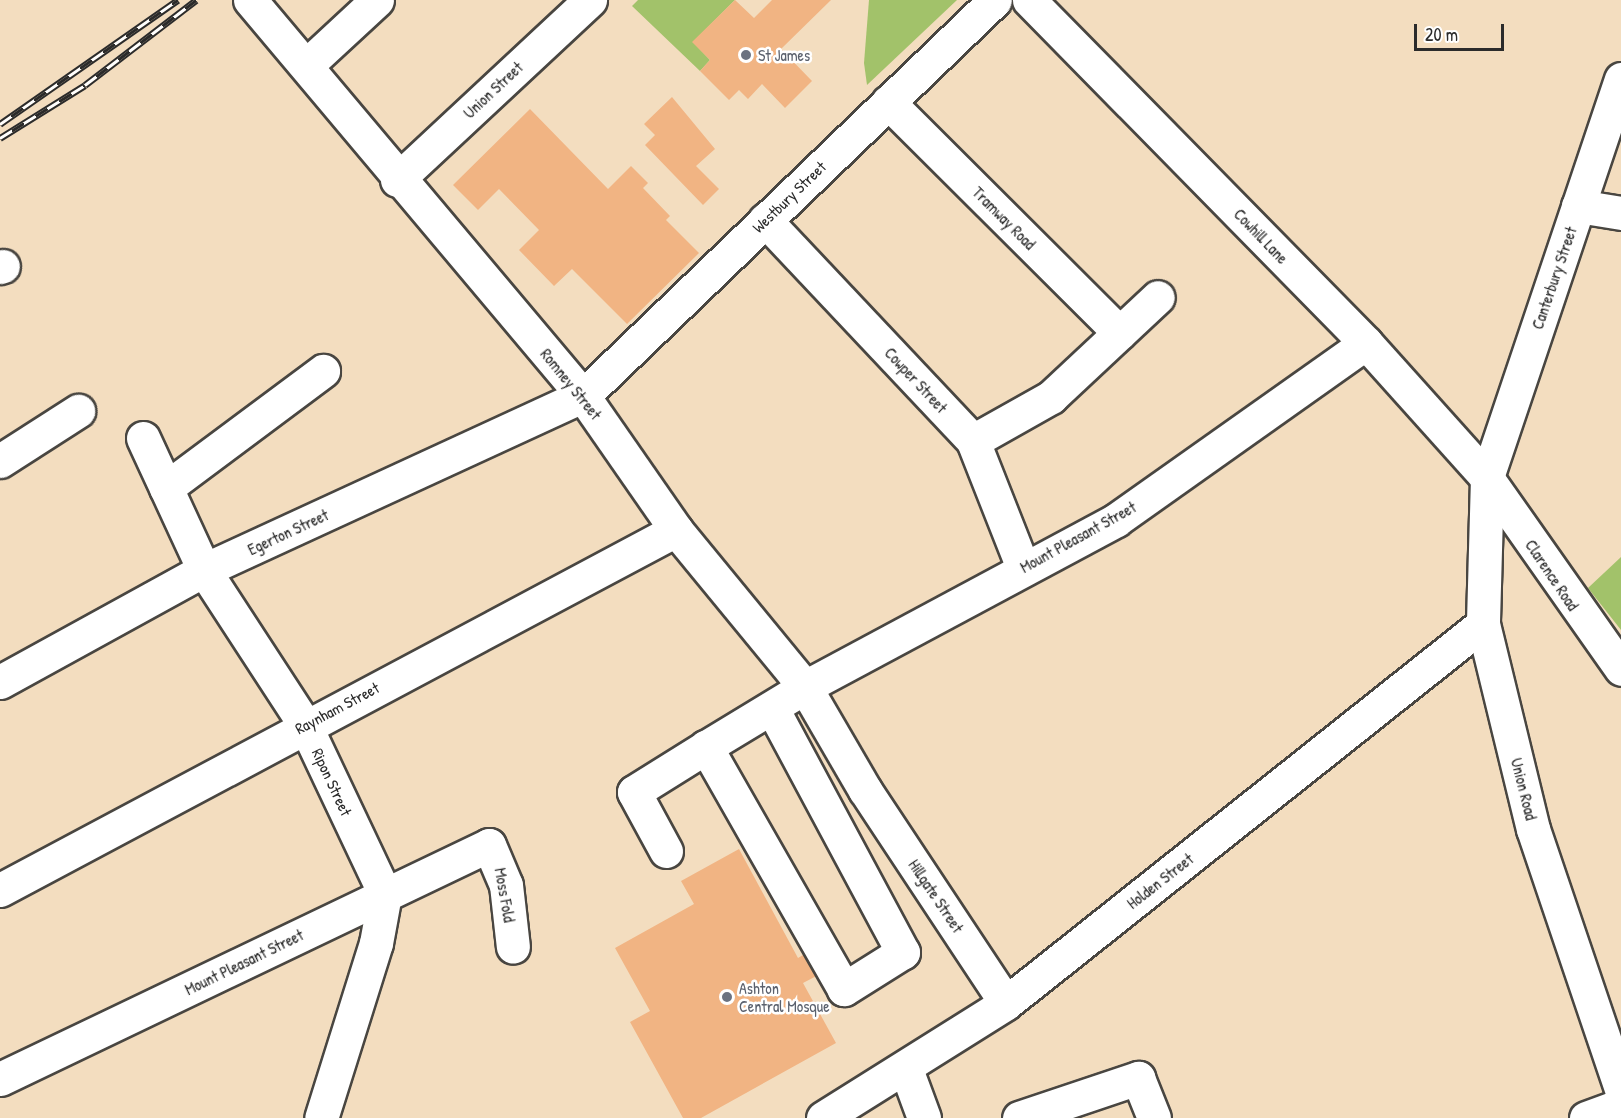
<!DOCTYPE html>
<style>
body{margin:0}
#map{position:relative;width:1621px;height:1118px;overflow:hidden;background:#f3ddbf;font-family:"Patrick Hand",sans-serif}
div>[style]{position:absolute}
.green>*{inset:0;background:#a2c26a}
.building>*{inset:0;background:#f1b483}
.roads{filter:drop-shadow(2px 0 #494641) drop-shadow(-2px 0 #494641) drop-shadow(0 2px #494641) drop-shadow(0 -2px #494641)}
.minor>*{height:33px;margin:-16.5px;padding:0 16.5px;transform-origin:16.5px;border-radius:16.5px;background:#fff}
.rail>*{height:7px;margin-top:-3.5px;transform-origin:0;background:repeating-linear-gradient(90deg,#fff 0 14px,#2b2b2b 0 28px);box-sizing:border-box;border-block:2px solid #2b2b2b}
.dots>*{width:16px;height:16px;translate:-50% -50%;box-sizing:border-box;border:3px solid #fff;border-radius:50%}
span{translate:-50% -50%;white-space:nowrap;text-align:center;line-height:1.15;-webkit-text-stroke:5px #fff;paint-order:stroke}
.worship-label{font-size:16px;color:#5b616d}
.left{translate:0 -50%;text-align:left}
.street-label{font-size:16px;color:#2b2b2b}
.scale{position:absolute;left:1414px;top:24px;width:90px;height:27px;box-sizing:border-box;border:3px solid #2b2b2b;border-top:0;padding-left:8px;font-size:18px;line-height:21px;white-space:nowrap;color:#2b2b2b;-webkit-text-stroke:4px #fff;paint-order:stroke}
</style>
<div id="map">
<div class="green">
<i style="clip-path:polygon(638px 0,735px 0,693px 42px,710px 60px,700px 71px,632px 6px)"></i>
<i style="clip-path:polygon(869px 0,957px 0,867px 85px,864px 63px)"></i>
<i style="clip-path:polygon(1621px 557px,1621px 630px,1588px 588px)"></i>
</div>
<div class="building">
<i style="clip-path:polygon(735px 0,754px 18px,772px 0,831px 0,781px 49px,812px 81px,785px 108px,762px 84px,748px 99px,739px 90px,729px 100px,700px 71px,710px 60px,692px 42px)"></i>
<i style="clip-path:polygon(672px 97px,715px 149px,696px 166px,719px 189px,703px 205px,645px 145px,655px 135px,644px 124px)"></i>
<i style="clip-path:polygon(530px 109px,608px 189px,631px 166px,648px 183px,643px 188px,670px 216px,666px 220px,699px 253px,627px 324px,572px 269px,554px 286px,519px 250px,539px 230px,499px 189px,478px 210px,453px 185px)"></i>
<i style="clip-path:polygon(739px 849px,798px 958px,813px 949px,826px 971px,803px 983px,836px 1043px,701px 1118px,683px 1118px,630px 1022px,650px 1011px,615px 948px,694px 904px,681px 881px)"></i>
</div>
<div class="roads">
<div class="minor">
<i style="left:250px;top:0;width:517px;rotate:49.94deg"></i>
<i style="left:583px;top:396px;width:163px;rotate:55.2deg"></i>
<i style="left:676px;top:530px;width:203px;rotate:50.6deg"></i>
<i style="left:805px;top:687px;width:119px;rotate:59.8deg"></i>
<i style="left:865px;top:790px;width:255px;rotate:56.5deg"></i>
<i style="left:1029px;top:0;width:481px;rotate:45.5deg"></i>
<i style="left:1366px;top:343px;width:181px;rotate:48.1deg"></i>
<i style="left:1487px;top:478px;width:233px;rotate:54.9deg"></i>
<i style="left:308px;top:64px;width:94px;rotate:-42.8deg"></i>
<i style="left:1621px;top:79px;width:421px;rotate:108.6deg"></i>
<i style="left:1487px;top:478px;width:146px;rotate:91.6deg"></i>
<i style="left:1483px;top:624px;width:211px;rotate:76.3deg"></i>
<i style="left:1533px;top:829px;width:274px;rotate:71.3deg"></i>
<i style="left:888px;top:102px;width:327px;rotate:44.9deg"></i>
<i style="left:397px;top:180px;width:264px;rotate:-43deg"></i>
<i style="left:1578px;top:206px;width:44px;rotate:9.2deg"></i>
<i style="left:765px;top:220px;width:303px;rotate:46.7deg"></i>
<i style="left:973px;top:441px;width:136px;rotate:68.5deg"></i>
<i style="left:0;top:267px;width:3px;rotate:-18deg"></i>
<i style="left:143px;top:438px;width:145px;rotate:65.2deg"></i>
<i style="left:204px;top:570px;width:185px;rotate:56.9deg"></i>
<i style="left:305px;top:725px;width:187px;rotate:64.7deg"></i>
<i style="left:385px;top:894px;width:50px;rotate:100.4deg"></i>
<i style="left:376px;top:943px;width:183px;rotate:107.4deg"></i>
<i style="left:973px;top:441px;width:90px;rotate:-29.4deg"></i>
<i style="left:1051px;top:397px;width:146px;rotate:-43.1deg"></i>
<i style="left:0;top:461px;width:93px;rotate:-32.7deg"></i>
<i style="left:166px;top:488px;width:196px;rotate:-36.7deg"></i>
<i style="left:0;top:682px;width:233px;rotate:-28.8deg"></i>
<i style="left:204px;top:570px;width:417px;rotate:-24.7deg"></i>
<i style="left:583px;top:396px;width:571px;rotate:-43.87deg"></i>
<i style="left:773px;top:710px;width:275px;rotate:61.8deg"></i>
<i style="left:903px;top:952px;width:70px;rotate:147.9deg"></i>
<i style="left:844px;top:989px;width:279px;rotate:-119.7deg"></i>
<i style="left:706px;top:747px;width:116px;rotate:-31.2deg"></i>
<i style="left:805px;top:687px;width:353px;rotate:-28.2deg"></i>
<i style="left:1116px;top:520px;width:306px;rotate:-35.3deg"></i>
<i style="left:666px;top:851px;width:67px;rotate:-118.5deg"></i>
<i style="left:634px;top:792px;width:85px;rotate:-32deg"></i>
<i style="left:0;top:890px;width:766px;rotate:-28.04deg"></i>
<i style="left:906px;top:1069px;width:52px;rotate:69.8deg"></i>
<i style="left:0;top:1079px;width:542px;rotate:-25.57deg"></i>
<i style="left:489px;top:845px;width:43px;rotate:67deg"></i>
<i style="left:506px;top:885px;width:62px;rotate:83.6deg"></i>
<i style="left:823px;top:1118px;width:216px;rotate:-32.1deg"></i>
<i style="left:1006px;top:1003px;width:609px;rotate:-38.47deg"></i>
<i style="left:1019px;top:1118px;width:126px;rotate:-18.6deg"></i>
<i style="left:1138px;top:1078px;width:43px;rotate:68.2deg"></i>
<i style="left:1586px;top:1118px;width:37px;rotate:-20deg"></i>
</div>
</div>
<div class="rail">
<i style="left:0;top:124px;width:217px;rotate:-34.9deg"></i>
<i style="left:0;top:138px;width:100px;rotate:-31.9deg"></i>
<i style="left:85px;top:85px;width:140px;rotate:-37.4deg"></i>
</div>
<div class="dots">
<i style="left:746px;top:55px;background:#6b7280"></i>
<i style="left:727px;top:997px;background:#6b7280"></i>
</div>
<div class="worship-label">
<span class="left" style="left:758px;top:55px">St James</span>
<span class="left" style="left:739px;top:997px">Ashton<br>Central Mosque</span>
</div>
<div class="street-label">
<span style="left:493px;top:90px;rotate:-43deg">Union Street</span>
<span style="left:789px;top:197px;rotate:-44deg">Westbury Street</span>
<span style="left:1004px;top:218px;rotate:45deg">Tramway Road</span>
<span style="left:1261px;top:236px;rotate:46deg">Cowhill Lane</span>
<span style="left:1554px;top:278px;rotate:-71deg">Canterbury Street</span>
<span style="left:916px;top:380px;rotate:47deg">Cowper Street</span>
<span style="left:571px;top:384px;rotate:51deg">Romney Street</span>
<span style="left:288px;top:532px;rotate:-25deg">Egerton Street</span>
<span style="left:1078px;top:537px;rotate:-29deg">Mount Pleasant Street</span>
<span style="left:1552px;top:575px;rotate:56deg">Clarence Road</span>
<span style="left:337px;top:708px;rotate:-28deg">Raynham Street</span>
<span style="left:332px;top:782px;rotate:65deg">Ripon Street</span>
<span style="left:1524px;top:789px;rotate:76deg">Union Road</span>
<span style="left:1160px;top:881px;rotate:-38deg">Holden Street</span>
<span style="left:505px;top:895px;rotate:80deg">Moss Fold</span>
<span style="left:936px;top:896px;rotate:56deg">Hillgate Street</span>
<span style="left:244px;top:962px;rotate:-26deg">Mount Pleasant Street</span>
</div>
<div class="scale">20 m</div>
</div>
